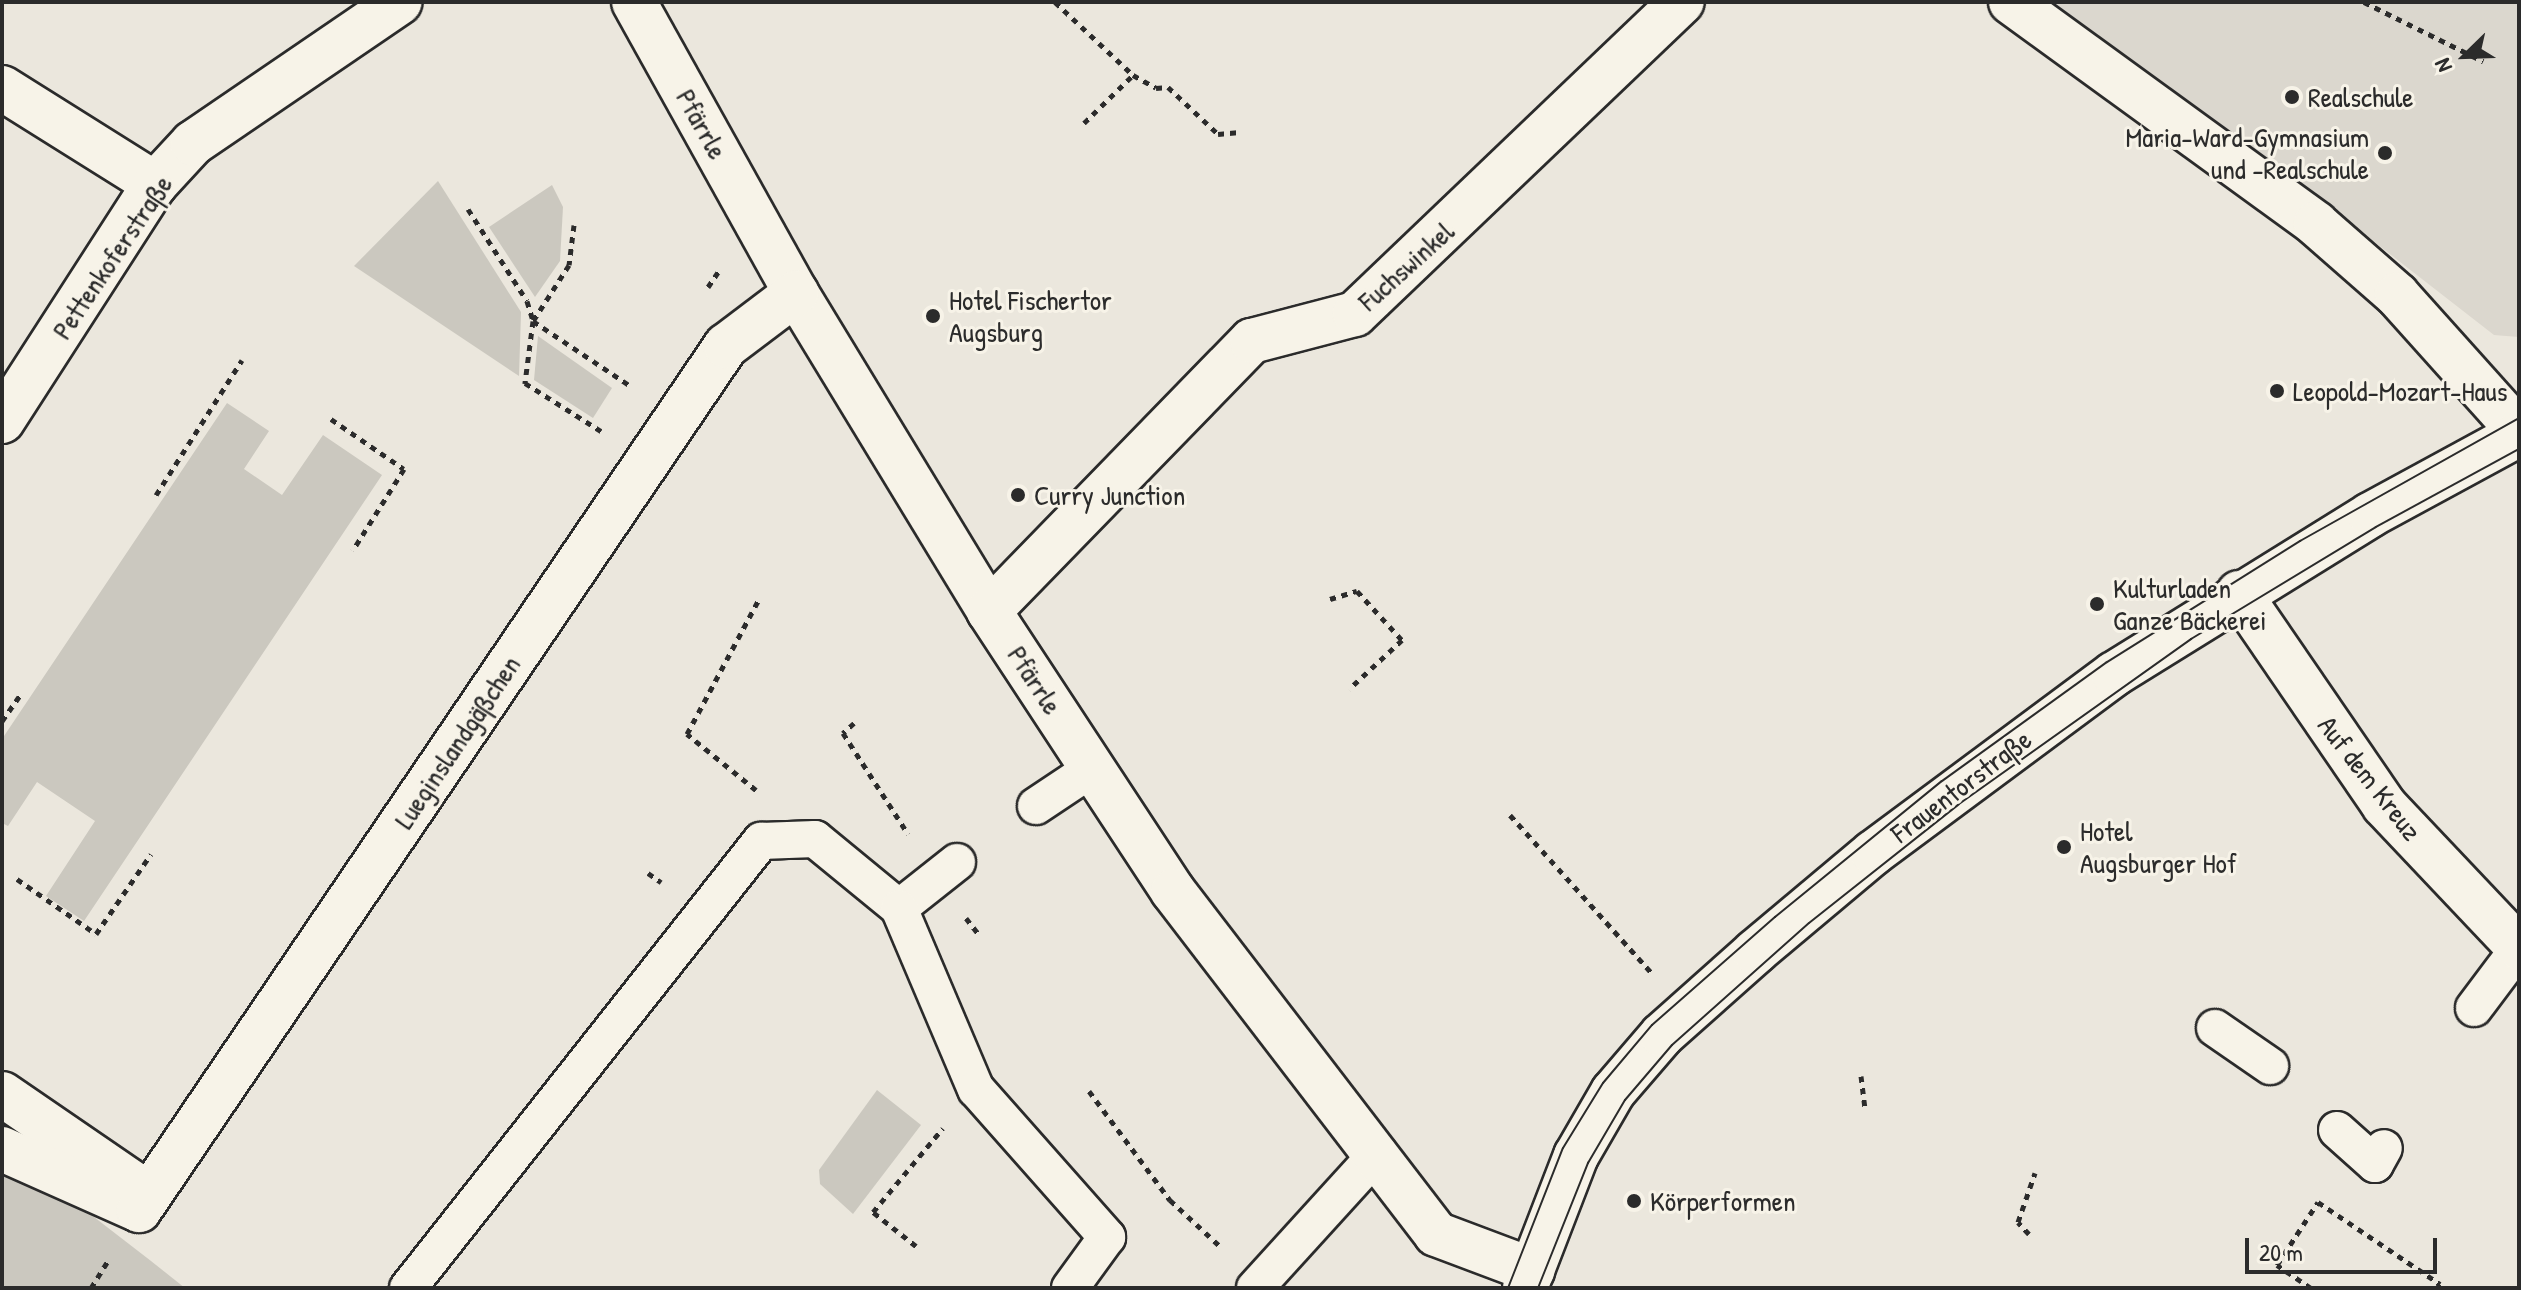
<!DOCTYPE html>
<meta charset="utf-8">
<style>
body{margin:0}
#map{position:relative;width:2521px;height:1290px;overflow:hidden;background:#ebe7dd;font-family:"Patrick Hand",sans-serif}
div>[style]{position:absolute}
.built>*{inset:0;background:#dbd7ce}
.green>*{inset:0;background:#cbc8bf}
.path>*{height:5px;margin-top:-2.5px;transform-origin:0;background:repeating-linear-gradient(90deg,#2b2b2b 0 6px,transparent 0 12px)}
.roads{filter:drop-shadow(2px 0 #2b2b2b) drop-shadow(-2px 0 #2b2b2b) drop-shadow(0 2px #2b2b2b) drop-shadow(0 -2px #2b2b2b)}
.lane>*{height:36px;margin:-18px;padding:0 18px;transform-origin:18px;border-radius:18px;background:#f7f3e8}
.street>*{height:44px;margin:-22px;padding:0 22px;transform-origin:22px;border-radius:22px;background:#f7f3e8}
.tram>*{height:2px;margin:-1px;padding:0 1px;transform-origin:1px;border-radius:1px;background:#2b2b2b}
.dots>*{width:22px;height:22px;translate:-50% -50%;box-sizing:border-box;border:4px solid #f7f3e8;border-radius:50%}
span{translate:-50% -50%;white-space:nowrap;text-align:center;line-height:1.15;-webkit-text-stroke:6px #f7f3e8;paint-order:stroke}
.poi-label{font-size:28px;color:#2b2b2b}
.left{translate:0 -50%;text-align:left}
.right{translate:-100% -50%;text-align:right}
.street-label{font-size:28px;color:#2b2b2b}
.frame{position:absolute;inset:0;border:4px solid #2b2b2b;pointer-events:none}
.north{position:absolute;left:2425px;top:16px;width:80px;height:80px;-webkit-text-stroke:6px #f7f3e8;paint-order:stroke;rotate:247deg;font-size:22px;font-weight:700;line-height:32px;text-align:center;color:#2b2b2b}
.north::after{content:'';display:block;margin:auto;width:28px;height:36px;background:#2b2b2b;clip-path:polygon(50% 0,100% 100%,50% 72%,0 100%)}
.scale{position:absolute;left:2245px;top:1238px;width:192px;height:36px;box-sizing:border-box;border:4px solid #2b2b2b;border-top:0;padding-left:10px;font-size:24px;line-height:28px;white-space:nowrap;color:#2b2b2b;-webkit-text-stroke:6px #f7f3e8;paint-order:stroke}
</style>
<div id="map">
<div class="built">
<i style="clip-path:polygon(2039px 2px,2519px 2px,2519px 337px,2494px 335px,2359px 230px)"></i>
</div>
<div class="green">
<i style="clip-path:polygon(438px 181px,521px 312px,519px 376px,354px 266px)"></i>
<i style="clip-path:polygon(552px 185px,563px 207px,560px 261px,535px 297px,489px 227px)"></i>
<i style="clip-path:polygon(538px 336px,612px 388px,593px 418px,534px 380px)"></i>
<i style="clip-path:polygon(227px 403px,269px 431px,244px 469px,282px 495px,323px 435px,382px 475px,84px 921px,46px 896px,95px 821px,37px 782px,8px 826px,2px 823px,2px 739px)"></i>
<i style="clip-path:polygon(877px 1090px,921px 1125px,853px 1214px,820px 1184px,819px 1170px)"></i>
<i style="clip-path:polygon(2px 1146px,151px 1261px,185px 1288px,2px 1288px)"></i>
</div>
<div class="path">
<i style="left:1055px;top:2px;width:107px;rotate:43.1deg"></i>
<i style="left:1133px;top:75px;width:26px;rotate:29deg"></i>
<i style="left:1156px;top:88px;width:12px;rotate:-5deg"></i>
<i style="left:1168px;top:87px;width:69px;rotate:43.2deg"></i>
<i style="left:1218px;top:134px;width:22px;rotate:-5deg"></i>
<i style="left:2364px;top:2px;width:133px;rotate:26.4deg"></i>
<i style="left:1084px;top:123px;width:69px;rotate:-44.4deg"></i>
<i style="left:468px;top:209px;width:109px;rotate:57.3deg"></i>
<i style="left:527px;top:301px;width:21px;rotate:73deg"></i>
<i style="left:533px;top:321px;width:119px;rotate:33.7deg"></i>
<i style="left:574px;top:225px;width:40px;rotate:97.1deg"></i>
<i style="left:569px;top:265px;width:67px;rotate:122.7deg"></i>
<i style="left:533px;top:321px;width:63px;rotate:97.4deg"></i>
<i style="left:525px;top:383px;width:90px;rotate:32.3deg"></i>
<i style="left:708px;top:287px;width:22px;rotate:-56deg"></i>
<i style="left:331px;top:419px;width:88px;rotate:34.4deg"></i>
<i style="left:404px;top:469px;width:96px;rotate:122.2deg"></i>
<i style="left:156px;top:495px;width:160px;rotate:-57.5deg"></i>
<i style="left:1330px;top:599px;width:28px;rotate:-17deg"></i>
<i style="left:1357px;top:591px;width:67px;rotate:47.4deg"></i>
<i style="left:1402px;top:640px;width:72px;rotate:137.2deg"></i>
<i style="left:2px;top:721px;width:32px;rotate:-55deg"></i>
<i style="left:854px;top:723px;width:15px;rotate:138deg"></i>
<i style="left:843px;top:733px;width:120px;rotate:57.2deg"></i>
<i style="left:756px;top:790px;width:89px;rotate:-140.9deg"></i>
<i style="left:687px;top:734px;width:153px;rotate:-61.9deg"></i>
<i style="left:1510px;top:815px;width:211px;rotate:48.1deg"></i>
<i style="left:648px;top:873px;width:16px;rotate:35deg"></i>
<i style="left:17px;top:879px;width:96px;rotate:34.8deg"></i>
<i style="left:96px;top:934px;width:97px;rotate:-55.5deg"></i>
<i style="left:966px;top:918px;width:23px;rotate:52deg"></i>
<i style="left:1861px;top:1076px;width:34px;rotate:83deg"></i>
<i style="left:1089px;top:1091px;width:136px;rotate:53.4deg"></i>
<i style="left:1170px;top:1200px;width:69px;rotate:42.7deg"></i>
<i style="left:2029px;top:1234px;width:16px;rotate:-133deg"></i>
<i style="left:2018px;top:1222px;width:52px;rotate:-70.9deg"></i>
<i style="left:916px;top:1246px;width:55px;rotate:-141.7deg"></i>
<i style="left:873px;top:1212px;width:109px;rotate:-50.2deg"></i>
<i style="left:91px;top:1288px;width:34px;rotate:-58deg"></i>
<i style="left:2311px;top:1288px;width:41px;rotate:-145.9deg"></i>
<i style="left:2277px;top:1265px;width:75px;rotate:-56.9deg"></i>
<i style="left:2318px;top:1202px;width:147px;rotate:33.9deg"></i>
<i style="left:2440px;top:1284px;width:5px;rotate:127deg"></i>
</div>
<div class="roads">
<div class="lane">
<i style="left:1036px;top:806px;width:69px;rotate:-33.7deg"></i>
<i style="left:899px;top:908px;width:74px;rotate:-38.4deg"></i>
<i style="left:2474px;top:1008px;width:75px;rotate:-53.1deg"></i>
<i style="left:2215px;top:1028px;width:67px;rotate:34.6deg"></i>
<i style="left:2337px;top:1130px;width:51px;rotate:41.8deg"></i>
<i style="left:2375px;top:1164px;width:18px;rotate:-61deg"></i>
<i style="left:408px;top:1288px;width:570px;rotate:-51.7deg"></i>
<i style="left:761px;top:841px;width:54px;rotate:-2.1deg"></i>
<i style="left:815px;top:839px;width:109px;rotate:39.4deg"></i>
<i style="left:899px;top:908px;width:197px;rotate:67deg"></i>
<i style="left:976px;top:1089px;width:198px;rotate:48.5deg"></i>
<i style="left:1107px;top:1237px;width:63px;rotate:126deg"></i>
<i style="left:1255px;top:1288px;width:183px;rotate:-47.7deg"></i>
</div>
<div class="street">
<i style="left:634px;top:2px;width:333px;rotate:60.9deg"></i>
<i style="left:796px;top:293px;width:372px;rotate:58.7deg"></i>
<i style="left:989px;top:611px;width:335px;rotate:56.7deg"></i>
<i style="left:1173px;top:891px;width:432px;rotate:52.5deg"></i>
<i style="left:1436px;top:1234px;width:103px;rotate:20.6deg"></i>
<i style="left:2011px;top:2px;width:377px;rotate:36deg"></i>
<i style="left:2316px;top:224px;width:108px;rotate:41.2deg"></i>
<i style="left:2397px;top:295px;width:183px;rotate:48.1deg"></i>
<i style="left:2px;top:88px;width:181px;rotate:32.1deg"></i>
<i style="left:2px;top:421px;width:282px;rotate:-57.2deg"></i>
<i style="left:155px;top:184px;width:56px;rotate:-47.2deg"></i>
<i style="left:193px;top:143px;width:250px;rotate:-34.3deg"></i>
<i style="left:2239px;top:593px;width:257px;rotate:55.6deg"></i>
<i style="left:2384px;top:805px;width:197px;rotate:46.6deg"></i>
<i style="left:989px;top:611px;width:377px;rotate:-45.8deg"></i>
<i style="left:1252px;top:341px;width:106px;rotate:-14.7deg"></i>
<i style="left:1355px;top:314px;width:452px;rotate:-43.7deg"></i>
<i style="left:2px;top:1094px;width:168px;rotate:34.4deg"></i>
<i style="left:2px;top:1149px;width:150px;rotate:24deg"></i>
<i style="left:139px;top:1210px;width:1045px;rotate:-55.81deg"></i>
<i style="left:726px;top:346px;width:88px;rotate:-37.1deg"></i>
<i style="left:1525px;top:1288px;width:142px;rotate:-68.9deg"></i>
<i style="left:1576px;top:1156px;width:74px;rotate:-60deg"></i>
<i style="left:1613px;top:1092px;width:75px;rotate:-49.3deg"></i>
<i style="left:1662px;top:1035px;width:125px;rotate:-41.7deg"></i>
<i style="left:1755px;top:952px;width:154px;rotate:-40deg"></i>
<i style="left:1873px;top:853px;width:300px;rotate:-36.6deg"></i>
<i style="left:2114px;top:674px;width:301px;rotate:-31.8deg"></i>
<i style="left:2370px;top:515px;width:170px;rotate:-28.5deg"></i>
</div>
</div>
<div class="tram">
<i style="left:1508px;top:1288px;width:150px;rotate:-68.6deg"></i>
<i style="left:1563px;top:1148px;width:76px;rotate:-58.4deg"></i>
<i style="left:1603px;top:1083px;width:76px;rotate:-49.8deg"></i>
<i style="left:1652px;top:1025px;width:164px;rotate:-41.3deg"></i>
<i style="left:1775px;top:917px;width:215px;rotate:-39.2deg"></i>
<i style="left:1942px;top:781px;width:203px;rotate:-35.8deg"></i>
<i style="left:2107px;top:662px;width:228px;rotate:-32.1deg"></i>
<i style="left:2300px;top:541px;width:251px;rotate:-29.3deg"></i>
<i style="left:1538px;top:1288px;width:135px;rotate:-68.2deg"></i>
<i style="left:1588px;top:1163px;width:73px;rotate:-59.6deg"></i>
<i style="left:1625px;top:1100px;width:72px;rotate:-49.5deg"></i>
<i style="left:1672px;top:1045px;width:183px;rotate:-41.7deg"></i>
<i style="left:1809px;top:923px;width:191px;rotate:-38.4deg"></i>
<i style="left:1959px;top:804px;width:285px;rotate:-35.4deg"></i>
<i style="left:2191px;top:639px;width:216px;rotate:-31.2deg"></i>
<i style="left:2376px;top:527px;width:163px;rotate:-28.6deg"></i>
</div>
<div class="dots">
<i style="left:2292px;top:97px;background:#2b2b2b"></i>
<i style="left:2385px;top:153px;background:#2b2b2b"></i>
<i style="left:933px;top:316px;background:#2b2b2b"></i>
<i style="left:2277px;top:391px;background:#2b2b2b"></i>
<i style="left:1018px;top:495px;background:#2b2b2b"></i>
<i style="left:2097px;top:604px;background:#2b2b2b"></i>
<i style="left:2064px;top:847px;background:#2b2b2b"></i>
<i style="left:1634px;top:1201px;background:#2b2b2b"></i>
</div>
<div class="poi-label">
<span class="left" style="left:2308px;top:97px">Realschule</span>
<span class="right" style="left:2369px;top:153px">Maria-Ward-Gymnasium<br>und -Realschule</span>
<span class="left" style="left:949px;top:316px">Hotel Fischertor<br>Augsburg</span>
<span class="left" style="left:2293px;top:391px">Leopold-Mozart-Haus</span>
<span class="left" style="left:1034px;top:495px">Curry Junction</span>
<span class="left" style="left:2113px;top:604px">Kulturladen<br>Ganze Bäckerei</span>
<span class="left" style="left:2080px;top:847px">Hotel<br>Augsburger Hof</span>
<span class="left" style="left:1650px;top:1201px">Körperformen</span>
</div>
<div class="street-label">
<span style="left:702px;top:124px;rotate:61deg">Pfärrle</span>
<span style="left:112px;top:257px;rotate:-56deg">Pettenkoferstraße</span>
<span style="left:1406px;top:266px;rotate:-42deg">Fuchswinkel</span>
<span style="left:1035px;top:680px;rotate:57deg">Pfärrle</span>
<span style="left:457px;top:742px;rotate:-56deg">Lueginslandgäßchen</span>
<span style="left:2370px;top:778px;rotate:52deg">Auf dem Kreuz</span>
<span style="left:1961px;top:786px;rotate:-37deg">Frauentorstraße</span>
</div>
<div class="frame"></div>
<div class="north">N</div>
<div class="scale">20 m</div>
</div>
